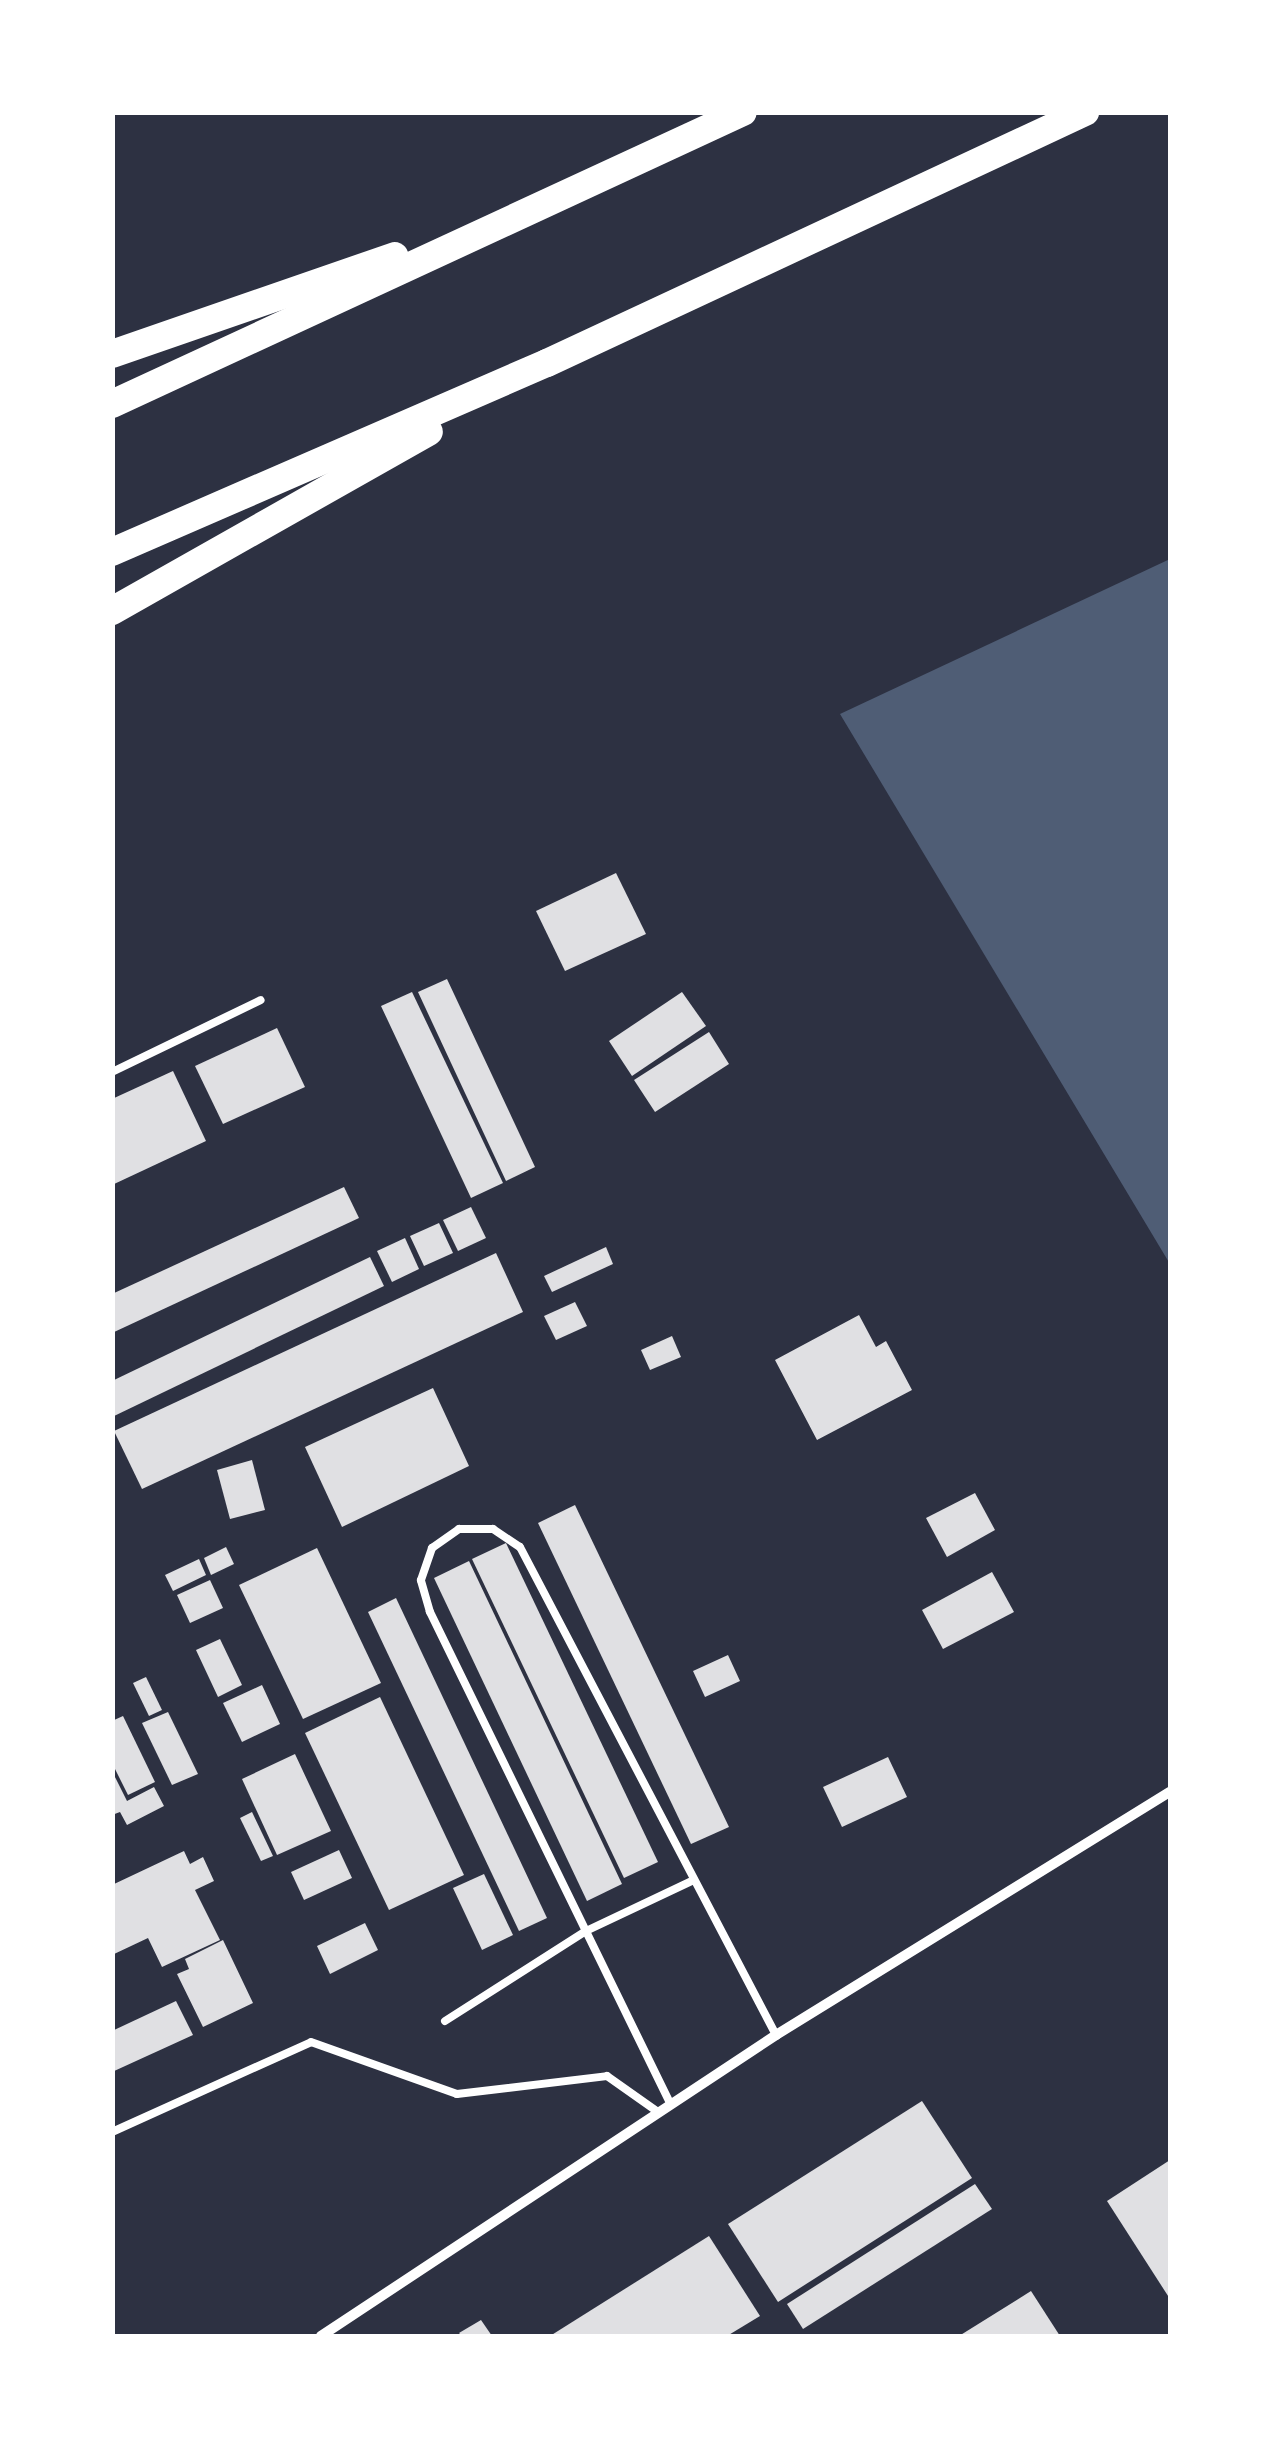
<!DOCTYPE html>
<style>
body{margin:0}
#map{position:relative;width:1283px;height:2449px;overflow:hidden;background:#2d3142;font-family:Signika,sans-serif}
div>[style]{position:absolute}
.water>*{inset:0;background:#4f5d75}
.building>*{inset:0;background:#e0e0e3}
.service>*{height:8px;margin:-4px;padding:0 4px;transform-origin:4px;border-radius:4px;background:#fff}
.minor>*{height:10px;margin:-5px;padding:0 5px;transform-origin:5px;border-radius:5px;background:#fff}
.trunk>*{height:28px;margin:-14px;padding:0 14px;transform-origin:14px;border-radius:14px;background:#fff}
span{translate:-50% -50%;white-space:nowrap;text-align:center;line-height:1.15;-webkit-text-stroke:8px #fff;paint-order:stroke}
.frame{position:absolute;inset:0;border:115px solid #fff;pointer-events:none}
</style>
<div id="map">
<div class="water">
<i style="clip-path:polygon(1170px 559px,1170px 1264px,840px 714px)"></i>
</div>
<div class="building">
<i style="clip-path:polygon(616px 873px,646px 934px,565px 971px,536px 911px)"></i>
<i style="clip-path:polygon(447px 979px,535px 1167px,506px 1181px,418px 992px)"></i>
<i style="clip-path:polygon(412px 992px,503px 1183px,471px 1198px,381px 1006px)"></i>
<i style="clip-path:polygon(682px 992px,706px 1026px,632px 1076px,609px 1041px)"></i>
<i style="clip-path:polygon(277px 1028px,305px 1087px,223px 1124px,195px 1066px)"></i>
<i style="clip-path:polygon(709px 1032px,729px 1064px,655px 1112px,634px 1080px)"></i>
<i style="clip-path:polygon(173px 1071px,206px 1141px,112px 1185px,112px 1099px)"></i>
<i style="clip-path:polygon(344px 1187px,359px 1218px,112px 1333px,112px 1294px)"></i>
<i style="clip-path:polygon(471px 1207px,486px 1238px,458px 1251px,443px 1220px)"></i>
<i style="clip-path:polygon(439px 1223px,453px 1253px,424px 1266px,410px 1236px)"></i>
<i style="clip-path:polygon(405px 1238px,419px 1269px,392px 1282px,377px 1251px)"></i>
<i style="clip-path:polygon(606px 1247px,613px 1264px,552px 1292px,544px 1276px)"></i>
<i style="clip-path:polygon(496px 1253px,523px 1312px,142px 1489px,114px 1431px)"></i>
<i style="clip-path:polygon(370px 1257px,384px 1286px,112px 1417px,112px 1381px)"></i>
<i style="clip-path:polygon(575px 1302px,587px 1326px,556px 1340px,544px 1316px)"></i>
<i style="clip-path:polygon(859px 1315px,876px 1347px,886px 1341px,912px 1390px,817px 1440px,775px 1360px)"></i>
<i style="clip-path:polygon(672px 1336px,681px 1357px,650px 1370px,641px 1350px)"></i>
<i style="clip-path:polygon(433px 1388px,469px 1466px,342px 1527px,305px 1447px)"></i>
<i style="clip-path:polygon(252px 1460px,265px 1510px,230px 1519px,217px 1470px)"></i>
<i style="clip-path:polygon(975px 1493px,995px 1530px,947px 1557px,926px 1518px)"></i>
<i style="clip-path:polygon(575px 1505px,729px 1827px,691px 1844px,538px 1523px)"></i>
<i style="clip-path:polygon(506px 1543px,658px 1862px,624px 1878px,472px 1559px)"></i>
<i style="clip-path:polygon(226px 1547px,234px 1564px,211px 1575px,204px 1558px)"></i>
<i style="clip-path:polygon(317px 1548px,381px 1683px,303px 1719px,239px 1585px)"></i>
<i style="clip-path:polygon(199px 1559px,206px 1575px,173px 1591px,165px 1575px)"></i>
<i style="clip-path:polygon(469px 1561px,622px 1884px,587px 1901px,434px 1578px)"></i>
<i style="clip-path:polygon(992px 1572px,1014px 1612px,943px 1649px,922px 1610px)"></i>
<i style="clip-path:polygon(210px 1580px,223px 1608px,190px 1623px,177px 1595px)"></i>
<i style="clip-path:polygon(396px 1598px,547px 1918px,519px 1931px,368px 1612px)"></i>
<i style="clip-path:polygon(220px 1639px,242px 1685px,218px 1697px,196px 1650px)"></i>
<i style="clip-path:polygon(728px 1655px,740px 1681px,705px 1697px,693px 1671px)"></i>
<i style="clip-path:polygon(146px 1677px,162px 1710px,149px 1716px,133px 1683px)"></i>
<i style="clip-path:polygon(262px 1685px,280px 1724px,242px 1742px,223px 1703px)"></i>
<i style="clip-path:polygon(380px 1697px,464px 1875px,389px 1910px,305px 1733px)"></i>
<i style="clip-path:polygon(168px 1712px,198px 1774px,172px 1785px,142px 1723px)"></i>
<i style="clip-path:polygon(123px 1716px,155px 1782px,128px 1795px,112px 1763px,112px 1721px)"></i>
<i style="clip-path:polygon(295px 1754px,331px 1831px,277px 1855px,242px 1779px)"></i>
<i style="clip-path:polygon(888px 1757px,907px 1797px,842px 1827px,823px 1787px)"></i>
<i style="clip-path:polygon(112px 1771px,127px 1801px,154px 1787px,164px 1806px,127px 1825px,120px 1812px,112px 1815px)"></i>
<i style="clip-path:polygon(252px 1812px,273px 1856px,261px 1861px,240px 1818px)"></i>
<i style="clip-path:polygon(339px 1850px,352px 1878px,304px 1900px,291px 1872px)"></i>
<i style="clip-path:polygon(184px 1851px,190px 1864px,203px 1857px,214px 1881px,195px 1890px,220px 1940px,162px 1967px,148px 1938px,112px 1955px,112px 1885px)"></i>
<i style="clip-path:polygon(484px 1874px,513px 1935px,482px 1950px,453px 1888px)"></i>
<i style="clip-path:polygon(365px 1923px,378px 1950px,330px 1974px,317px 1946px)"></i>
<i style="clip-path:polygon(223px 1940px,253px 2003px,203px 2027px,177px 1974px,189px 1969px,185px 1959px)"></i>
<i style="clip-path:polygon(176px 2001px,193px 2035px,112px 2072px,112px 2031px)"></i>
<i style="clip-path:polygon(922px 2101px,972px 2178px,778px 2302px,728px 2224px)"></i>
<i style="clip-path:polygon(1170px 2160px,1170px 2299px,1107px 2201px)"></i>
<i style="clip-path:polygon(975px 2184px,992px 2209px,803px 2329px,787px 2304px)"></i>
<i style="clip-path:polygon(709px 2236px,760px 2316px,727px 2336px,550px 2336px)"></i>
<i style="clip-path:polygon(1031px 2291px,1060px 2336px,959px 2336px)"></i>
<i style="clip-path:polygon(481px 2320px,492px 2336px,462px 2336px,459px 2333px)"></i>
</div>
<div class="service">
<i style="left:112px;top:1072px;width:165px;rotate:-25.8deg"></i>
<i style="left:445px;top:2021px;width:167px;rotate:-32.6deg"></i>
<i style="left:586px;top:1931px;width:119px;rotate:-25.3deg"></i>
<i style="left:670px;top:2103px;width:547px;rotate:-116.05deg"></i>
<i style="left:430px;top:1612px;width:33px;rotate:-106deg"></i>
<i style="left:421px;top:1580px;width:34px;rotate:-71deg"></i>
<i style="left:432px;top:1548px;width:33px;rotate:-35deg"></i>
<i style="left:459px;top:1529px;width:34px"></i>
<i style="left:493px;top:1529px;width:32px;rotate:34deg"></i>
<i style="left:520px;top:1547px;width:551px;rotate:62.32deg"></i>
<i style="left:112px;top:2132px;width:218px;rotate:-24.3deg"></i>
<i style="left:311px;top:2042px;width:155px;rotate:19.6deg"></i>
<i style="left:457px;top:2094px;width:151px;rotate:-6.8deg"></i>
<i style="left:607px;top:2076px;width:62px;rotate:35.2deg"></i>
</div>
<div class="minor">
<i style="left:321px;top:2336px;width:546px;rotate:-33.49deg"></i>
<i style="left:776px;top:2035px;width:463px;rotate:-31.7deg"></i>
</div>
<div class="trunk">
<i style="left:112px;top:354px;width:299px;rotate:-19.1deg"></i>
<i style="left:112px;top:404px;width:695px;rotate:-24.83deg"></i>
<i style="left:112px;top:552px;width:474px;rotate:-23.5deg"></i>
<i style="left:547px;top:363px;width:594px;rotate:-25.01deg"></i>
<i style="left:112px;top:611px;width:364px;rotate:-29.5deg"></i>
</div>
<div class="frame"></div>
</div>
